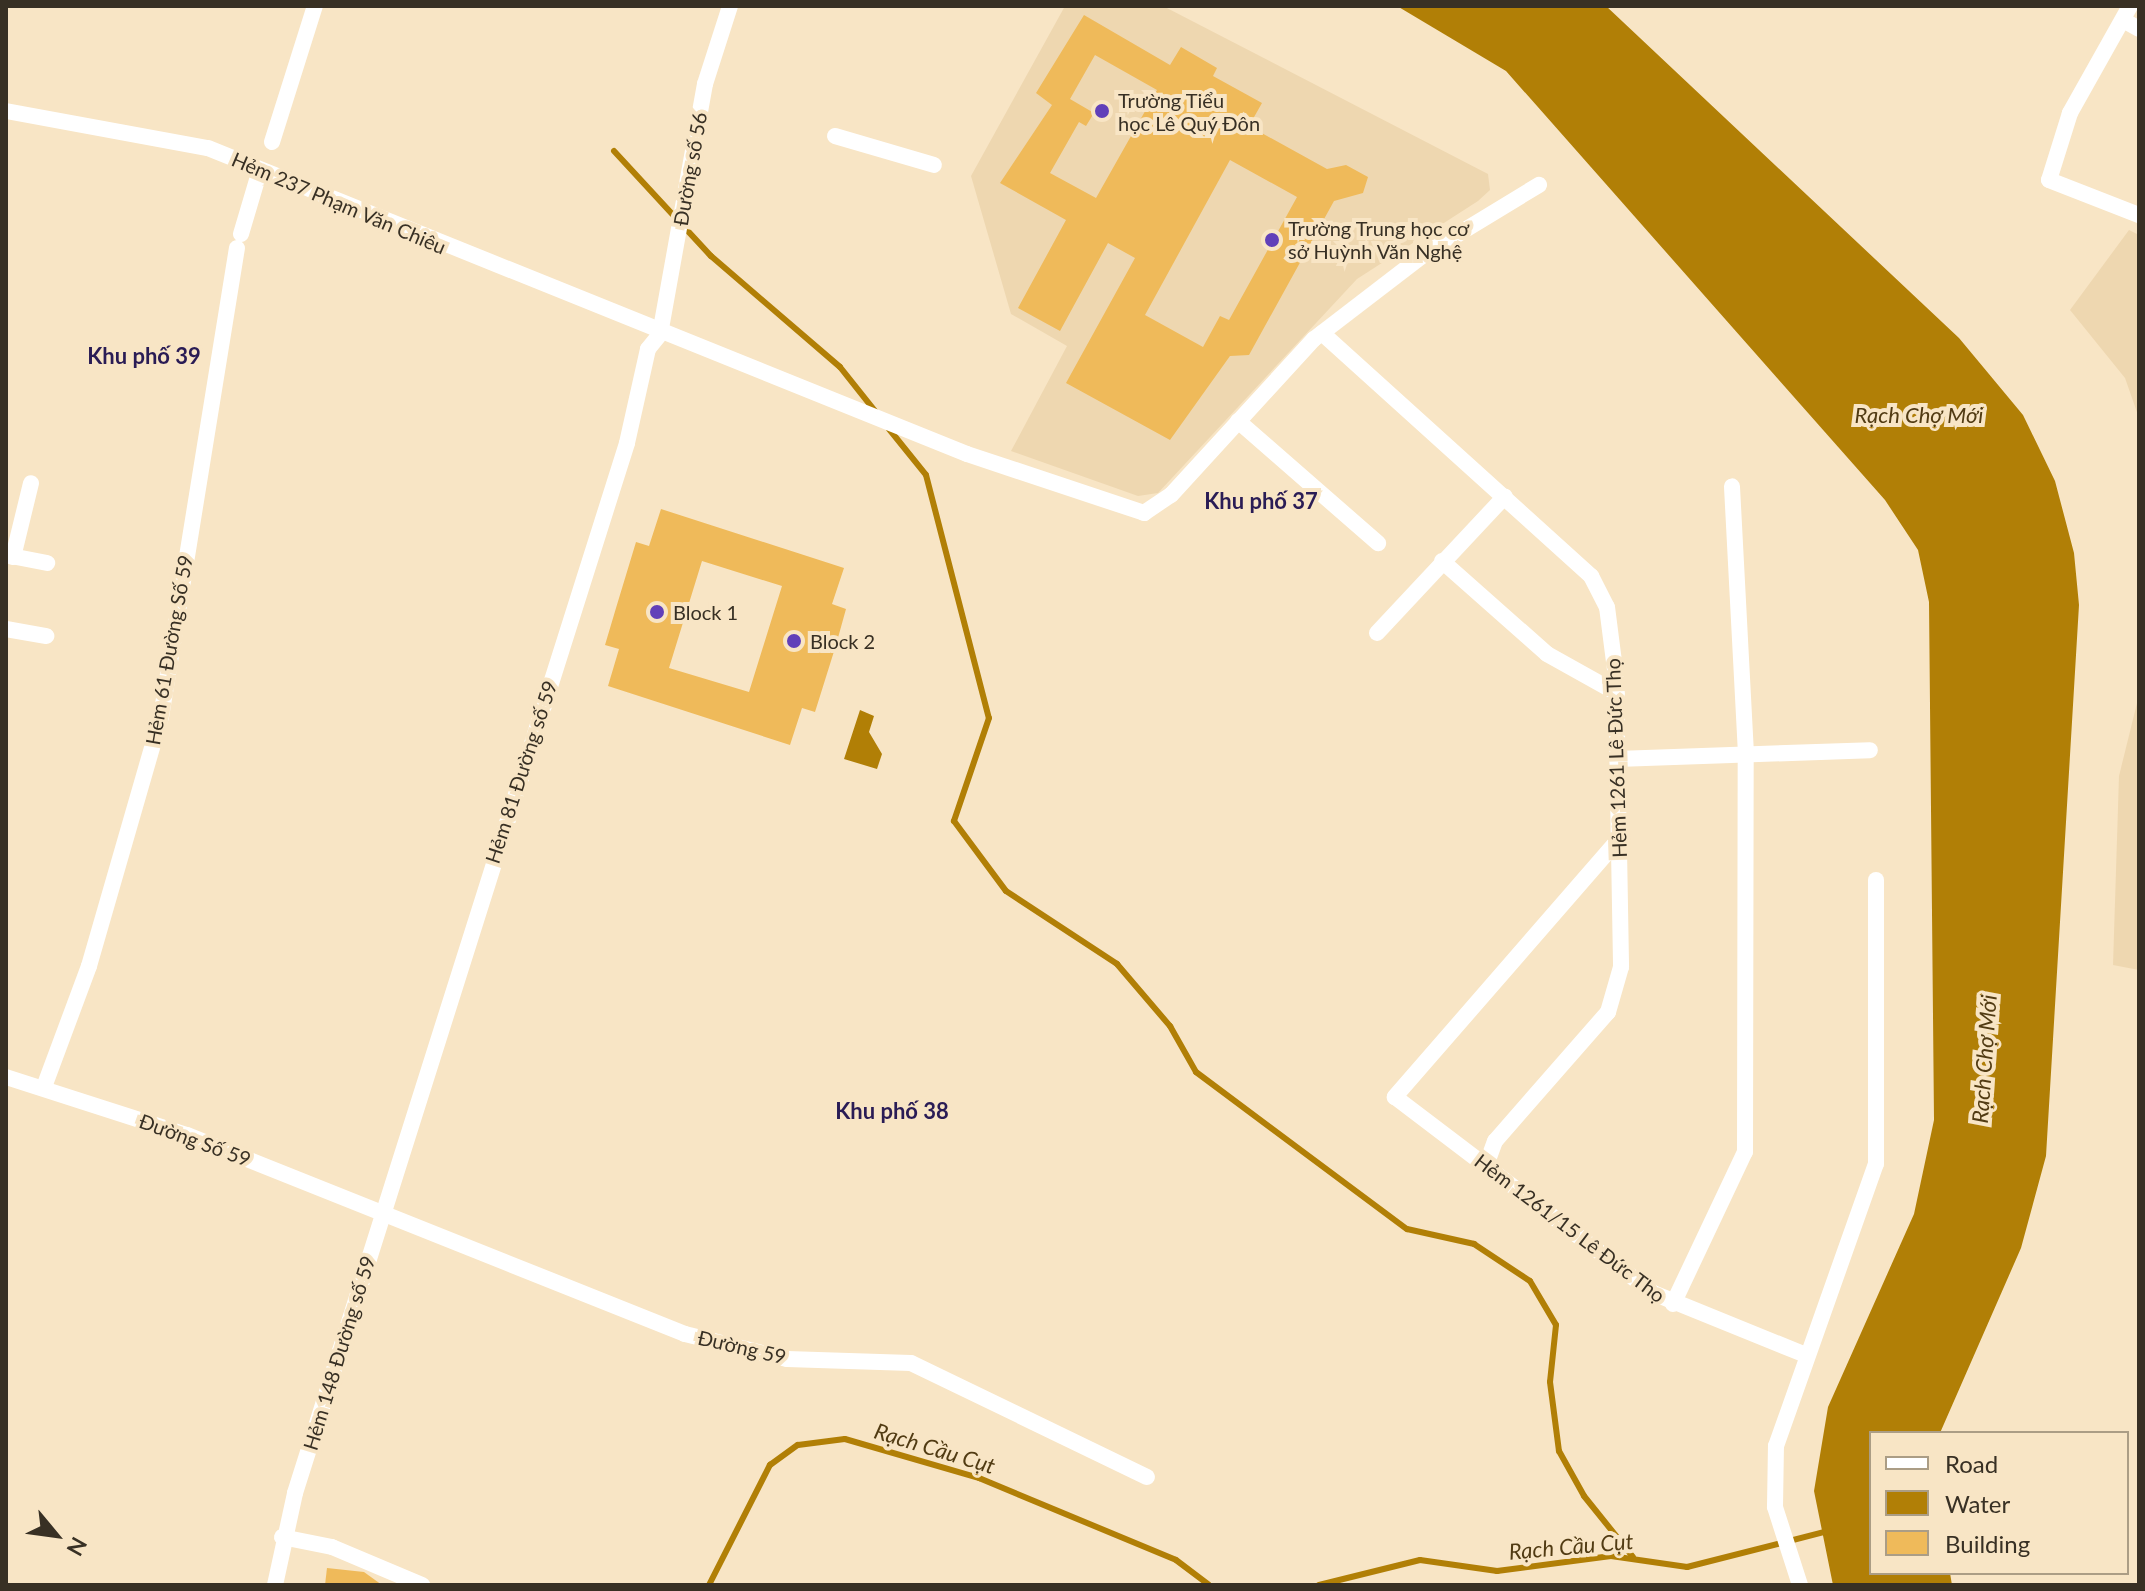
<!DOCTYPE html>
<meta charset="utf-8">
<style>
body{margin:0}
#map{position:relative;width:2145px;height:1591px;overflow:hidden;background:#f8e5c5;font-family:Lato,sans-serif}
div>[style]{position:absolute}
.built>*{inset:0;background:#eed7b0}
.water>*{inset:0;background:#b17f06}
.stream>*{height:6px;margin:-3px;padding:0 3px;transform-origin:3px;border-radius:3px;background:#b17f06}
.building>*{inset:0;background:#efba5a}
.minor>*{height:16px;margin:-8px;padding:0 8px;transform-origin:8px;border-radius:8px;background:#fff}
.dots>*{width:22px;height:22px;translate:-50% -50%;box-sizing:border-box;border:4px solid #f8e5c5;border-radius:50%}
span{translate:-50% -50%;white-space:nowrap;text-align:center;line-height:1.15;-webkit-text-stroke:8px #f8e5c5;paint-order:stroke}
.poi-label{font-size:20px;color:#383024}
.left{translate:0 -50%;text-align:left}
.street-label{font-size:20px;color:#383024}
.neighbourhood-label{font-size:22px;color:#2a1c55;font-weight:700}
.water-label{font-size:22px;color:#513b13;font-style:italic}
.frame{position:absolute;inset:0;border:8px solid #383024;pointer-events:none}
.legend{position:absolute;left:1869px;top:1431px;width:260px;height:144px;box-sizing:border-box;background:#f8e5c5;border:2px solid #ab9d85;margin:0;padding:10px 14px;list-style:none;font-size:24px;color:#383024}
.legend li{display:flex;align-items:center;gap:16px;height:40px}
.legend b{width:40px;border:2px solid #ab9d85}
.north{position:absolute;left:16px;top:1495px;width:80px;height:80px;-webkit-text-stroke:6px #f8e5c5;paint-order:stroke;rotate:119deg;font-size:22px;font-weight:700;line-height:32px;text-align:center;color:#383024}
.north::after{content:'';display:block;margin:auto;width:28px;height:36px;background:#383024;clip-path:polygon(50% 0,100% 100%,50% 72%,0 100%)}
</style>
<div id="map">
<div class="built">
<i style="clip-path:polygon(1065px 6px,1163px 6px,1488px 174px,1490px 190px,1478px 201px,1357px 279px,1158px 493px,1138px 496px,1011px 451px,1067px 346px,1011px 314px,971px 176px)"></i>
<i style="clip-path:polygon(2129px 230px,2139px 235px,2139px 418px,2125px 378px,2070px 310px)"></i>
<i style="clip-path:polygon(2139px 695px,2139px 970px,2113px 965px,2119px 776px)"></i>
</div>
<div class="water">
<i style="clip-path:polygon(1397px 6px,1606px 6px,1959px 338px,2023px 415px,2055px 481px,2074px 553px,2079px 605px,2046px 1156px,2021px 1248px,1940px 1433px,1871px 1433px,1871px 1573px,1950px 1573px,1952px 1585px,1833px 1585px,1814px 1491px,1828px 1407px,1914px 1214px,1934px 1120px,1929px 602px,1918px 550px,1885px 500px,1506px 71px)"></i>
<i style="clip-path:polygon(860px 710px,874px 716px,869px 732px,882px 754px,877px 769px,844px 759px)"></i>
</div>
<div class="stream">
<i style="left:614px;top:151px;width:143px;rotate:47.3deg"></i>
<i style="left:711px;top:256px;width:170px;rotate:40.7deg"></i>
<i style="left:840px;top:367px;width:56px;rotate:51.5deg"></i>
<i style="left:889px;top:429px;width:59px;rotate:51.2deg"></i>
<i style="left:926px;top:475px;width:251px;rotate:75.5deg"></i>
<i style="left:989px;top:718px;width:109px;rotate:108.8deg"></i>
<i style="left:954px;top:821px;width:87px;rotate:53.4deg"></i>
<i style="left:1006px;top:891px;width:133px;rotate:33.3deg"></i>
<i style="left:1117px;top:964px;width:82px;rotate:49.5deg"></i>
<i style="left:1170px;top:1026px;width:53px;rotate:60.5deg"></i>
<i style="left:1196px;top:1072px;width:263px;rotate:36.7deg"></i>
<i style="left:1407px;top:1229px;width:69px;rotate:12.6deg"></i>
<i style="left:1474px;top:1244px;width:67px;rotate:33.5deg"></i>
<i style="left:1530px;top:1281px;width:51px;rotate:59.4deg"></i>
<i style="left:1556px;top:1325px;width:57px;rotate:96deg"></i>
<i style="left:1550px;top:1382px;width:70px;rotate:82.6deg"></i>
<i style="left:1559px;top:1451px;width:51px;rotate:60.9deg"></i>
<i style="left:1584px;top:1496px;width:78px;rotate:51.2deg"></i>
<i style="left:709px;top:1585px;width:135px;rotate:-63.1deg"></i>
<i style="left:770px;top:1465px;width:34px;rotate:-36deg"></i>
<i style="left:798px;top:1445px;width:47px;rotate:-7.3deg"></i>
<i style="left:845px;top:1439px;width:140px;rotate:16.2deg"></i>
<i style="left:979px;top:1478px;width:213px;rotate:22.6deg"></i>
<i style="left:1176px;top:1560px;width:41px;rotate:37.1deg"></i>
<i style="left:1319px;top:1585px;width:104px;rotate:-13.9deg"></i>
<i style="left:1420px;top:1560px;width:78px;rotate:8.1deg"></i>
<i style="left:1497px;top:1571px;width:115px;rotate:-7.5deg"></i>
<i style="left:1611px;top:1556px;width:77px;rotate:8.2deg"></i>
<i style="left:1687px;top:1567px;width:146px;rotate:-14.3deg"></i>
</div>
<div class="building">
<i style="clip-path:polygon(evenodd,1084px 15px,1170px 65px,1181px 47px,1217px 68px,1213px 76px,1262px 103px,1249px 126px,1327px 169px,1346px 165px,1368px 177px,1363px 193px,1334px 201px,1249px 355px,1230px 356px,1170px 440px,1066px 383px,1135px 258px,1108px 243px,1060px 331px,1018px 308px,1066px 220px,1000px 183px,1052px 105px,1036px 93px,1084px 15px,1095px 55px,1157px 90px,1096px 198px,1050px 173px,1079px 122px,1086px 126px,1094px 113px,1070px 99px,1095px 55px,1084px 15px,1230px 160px,1297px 197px,1229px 320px,1220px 316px,1203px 347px,1145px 315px,1230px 160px)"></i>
<i style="clip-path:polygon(evenodd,661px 509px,844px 568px,832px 604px,846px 609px,836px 645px,815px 712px,802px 708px,790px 745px,608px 686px,619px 649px,605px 645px,616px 608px,636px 542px,649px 546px,661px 509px,702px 561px,782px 586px,749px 692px,669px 668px,702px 561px)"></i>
<i style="clip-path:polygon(327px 1568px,364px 1572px,382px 1585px,325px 1585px)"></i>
</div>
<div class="minor">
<i style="left:2130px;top:6px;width:123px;rotate:119.3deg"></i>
<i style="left:2070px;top:113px;width:70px;rotate:107.4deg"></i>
<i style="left:2049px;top:180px;width:97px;rotate:21.3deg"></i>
<i style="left:2123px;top:20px;width:18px;rotate:29deg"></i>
<i style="left:6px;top:111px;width:205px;rotate:10.4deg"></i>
<i style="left:208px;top:148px;width:818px;rotate:21.96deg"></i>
<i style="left:967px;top:454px;width:187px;rotate:18.4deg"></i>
<i style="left:1144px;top:513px;width:32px;rotate:-34deg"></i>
<i style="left:1171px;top:495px;width:212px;rotate:-47.5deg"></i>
<i style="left:1314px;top:339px;width:136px;rotate:-37.5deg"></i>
<i style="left:1422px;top:256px;width:137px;rotate:-31.3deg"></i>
<i style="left:835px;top:136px;width:103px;rotate:16.3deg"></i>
<i style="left:272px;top:142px;width:143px;rotate:-72.5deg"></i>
<i style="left:241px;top:234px;width:67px;rotate:-73.5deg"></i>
<i style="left:1322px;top:333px;width:363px;rotate:42.1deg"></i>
<i style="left:1591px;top:576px;width:35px;rotate:63deg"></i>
<i style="left:1607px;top:607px;width:71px;rotate:82.7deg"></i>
<i style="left:1616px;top:677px;width:290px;rotate:89deg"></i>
<i style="left:1621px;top:967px;width:47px;rotate:106.1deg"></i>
<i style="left:1608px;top:1012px;width:171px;rotate:131.2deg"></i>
<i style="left:1495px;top:1141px;width:27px;rotate:110deg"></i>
<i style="left:1238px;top:421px;width:186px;rotate:41.1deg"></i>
<i style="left:6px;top:555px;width:42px;rotate:11deg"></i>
<i style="left:13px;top:557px;width:76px;rotate:-76.3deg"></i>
<i style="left:1442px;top:561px;width:140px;rotate:41.5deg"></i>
<i style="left:1547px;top:654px;width:80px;rotate:29.1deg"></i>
<i style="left:6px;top:629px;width:41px;rotate:9.9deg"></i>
<i style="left:1377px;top:633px;width:187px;rotate:-46.9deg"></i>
<i style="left:1617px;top:759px;width:253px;rotate:-2deg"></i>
<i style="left:1619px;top:839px;width:342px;rotate:131deg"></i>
<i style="left:1395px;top:1097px;width:324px;rotate:37.2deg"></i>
<i style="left:1653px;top:1293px;width:162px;rotate:22.1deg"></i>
<i style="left:6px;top:1077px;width:190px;rotate:17.8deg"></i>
<i style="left:187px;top:1135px;width:536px;rotate:21.78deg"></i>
<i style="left:685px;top:1334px;width:105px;rotate:13.8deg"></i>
<i style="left:787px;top:1359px;width:124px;rotate:1.8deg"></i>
<i style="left:911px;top:1363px;width:262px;rotate:25.8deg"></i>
<i style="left:44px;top:1087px;width:129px;rotate:-69.6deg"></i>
<i style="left:89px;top:966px;width:259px;rotate:-73.9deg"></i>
<i style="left:161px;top:717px;width:475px;rotate:-80.8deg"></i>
<i style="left:1673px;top:1304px;width:168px;rotate:-64.7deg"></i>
<i style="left:1745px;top:1152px;width:398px;rotate:-89.9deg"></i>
<i style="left:1746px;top:754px;width:268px;rotate:-93deg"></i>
<i style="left:282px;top:1537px;width:51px;rotate:11.3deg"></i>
<i style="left:332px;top:1547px;width:98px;rotate:22.9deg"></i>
<i style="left:275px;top:1585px;width:94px;rotate:-77.7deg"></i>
<i style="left:295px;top:1493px;width:1101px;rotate:-72.45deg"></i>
<i style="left:627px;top:443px;width:96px;rotate:-77.4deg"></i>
<i style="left:648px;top:349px;width:19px;rotate:-51deg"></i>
<i style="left:660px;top:334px;width:254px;rotate:-79.8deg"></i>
<i style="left:705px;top:84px;width:82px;rotate:-72.2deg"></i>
<i style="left:1800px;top:1585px;width:82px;rotate:-107.8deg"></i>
<i style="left:1775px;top:1507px;width:61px;rotate:-89.1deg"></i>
<i style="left:1776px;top:1446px;width:299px;rotate:-70.5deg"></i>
<i style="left:1876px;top:1164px;width:284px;rotate:-90deg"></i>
</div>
<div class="dots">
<i style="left:1102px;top:111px;background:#6140b9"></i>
<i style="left:1272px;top:240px;background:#6140b9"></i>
<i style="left:657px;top:612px;background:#6140b9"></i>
<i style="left:794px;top:641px;background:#6140b9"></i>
</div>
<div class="poi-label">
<span class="left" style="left:1118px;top:112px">Trường Tiểu<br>học Lê Quý Đôn</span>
<span class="left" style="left:1288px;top:240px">Trường Trung học cơ<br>sở Huỳnh Văn Nghệ</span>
<span class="left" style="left:673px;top:612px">Block 1</span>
<span class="left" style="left:810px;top:641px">Block 2</span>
</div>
<div class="street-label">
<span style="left:690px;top:169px;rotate:-80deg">Đường số 56</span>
<span style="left:339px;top:203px;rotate:23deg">Hẻm 237 Phạm Văn Chiêu</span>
<span style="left:169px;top:650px;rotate:-80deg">Hẻm 61 Đường Số 59</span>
<span style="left:1616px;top:758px;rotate:-92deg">Hẻm 1261 Lê Đức Thọ</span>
<span style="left:521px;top:772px;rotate:-72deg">Hẻm 81 Đường số 59</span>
<span style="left:195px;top:1140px;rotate:20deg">Đường Số 59</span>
<span style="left:1570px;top:1228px;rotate:37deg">Hẻm 1261/15 Lê Đức Thọ</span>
<span style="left:742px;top:1347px;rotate:13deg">Đường 59</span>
<span style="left:339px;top:1353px;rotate:-73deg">Hẻm 148 Đường số 59</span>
</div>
<div class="neighbourhood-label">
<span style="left:144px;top:356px">Khu phố 39</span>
<span style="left:1261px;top:501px">Khu phố 37</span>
<span style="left:892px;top:1111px">Khu phố 38</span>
</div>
<div class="water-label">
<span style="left:1919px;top:415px">Rạch Chợ Mới</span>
<span style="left:1984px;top:1059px;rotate:-86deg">Rạch Chợ Mới</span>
<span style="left:935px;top:1448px;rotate:17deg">Rạch Cầu Cụt</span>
<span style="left:1571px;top:1546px;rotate:-5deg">Rạch Cầu Cụt</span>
</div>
<div class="frame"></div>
<ul class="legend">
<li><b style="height:10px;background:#fff"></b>Road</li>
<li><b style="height:22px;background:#b17f06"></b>Water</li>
<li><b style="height:22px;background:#efba5a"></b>Building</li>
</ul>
<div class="north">N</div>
</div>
